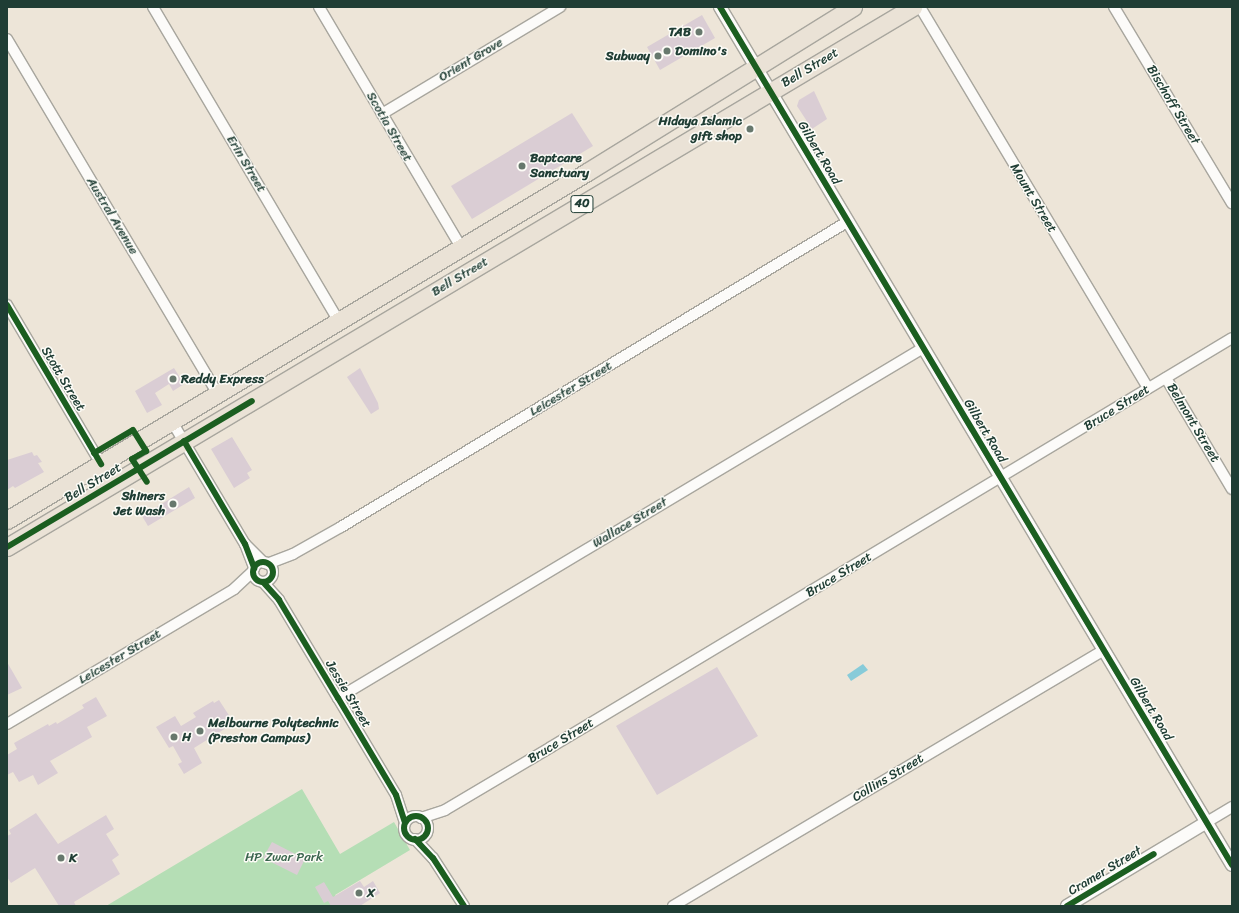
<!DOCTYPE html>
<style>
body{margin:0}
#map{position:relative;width:1239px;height:913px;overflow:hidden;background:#ede5d8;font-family:Sriracha,sans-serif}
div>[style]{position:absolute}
.green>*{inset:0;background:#b5deb5}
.water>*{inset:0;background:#87cbd9}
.building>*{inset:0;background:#dacdd4}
.roads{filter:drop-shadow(1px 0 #a8a69e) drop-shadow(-1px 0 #a8a69e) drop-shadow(0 1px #a8a69e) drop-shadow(0 -1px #a8a69e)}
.minor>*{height:10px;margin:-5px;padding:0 5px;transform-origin:5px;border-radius:5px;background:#fcfbf9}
.minor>.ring{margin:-5px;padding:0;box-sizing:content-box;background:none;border:10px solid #fcfbf9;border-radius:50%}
.tertiary>*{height:12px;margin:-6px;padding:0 6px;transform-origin:6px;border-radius:6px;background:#fcfbf9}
.trunk>*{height:17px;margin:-8.5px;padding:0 8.5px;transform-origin:8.5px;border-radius:8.5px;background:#eae2d6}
.tram>*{height:1px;margin:-0.5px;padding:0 0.5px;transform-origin:0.5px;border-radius:0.5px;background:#b3b5b3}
.cycleway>*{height:6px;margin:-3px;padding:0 3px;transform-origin:3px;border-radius:3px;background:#1b5e20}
.cycleway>.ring{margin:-3px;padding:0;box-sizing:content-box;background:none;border:6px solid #1b5e20;border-radius:50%}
.dots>*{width:11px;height:11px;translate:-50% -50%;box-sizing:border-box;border:2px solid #fdfcf7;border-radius:50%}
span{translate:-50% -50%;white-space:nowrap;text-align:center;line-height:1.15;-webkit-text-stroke:3px #fdfcf7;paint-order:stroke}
.shield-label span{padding:1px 3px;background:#fdfcf7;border:1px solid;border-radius:3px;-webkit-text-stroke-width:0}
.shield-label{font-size:12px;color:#1f3d34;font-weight:700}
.poi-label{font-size:13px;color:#1f3d34;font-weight:700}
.right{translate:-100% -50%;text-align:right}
.left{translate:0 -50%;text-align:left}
.street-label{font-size:13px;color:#1f3d34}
.park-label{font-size:13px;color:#39644d}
.frame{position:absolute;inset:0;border:8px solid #1f3d34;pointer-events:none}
</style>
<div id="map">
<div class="green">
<i style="clip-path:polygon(302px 789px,340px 854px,394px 822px,410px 850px,335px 895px,342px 906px,106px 906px)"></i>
</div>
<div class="water">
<i style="clip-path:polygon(863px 664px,868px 670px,851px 681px,847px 675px)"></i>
</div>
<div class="building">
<i style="clip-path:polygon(702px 15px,715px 38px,660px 70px,647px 47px)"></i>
<i style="clip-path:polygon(814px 91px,827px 119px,812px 129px,797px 106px,799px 100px)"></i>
<i style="clip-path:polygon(572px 113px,593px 146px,472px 219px,451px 186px)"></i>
<i style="clip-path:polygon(174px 368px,184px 384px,173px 391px,169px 384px,155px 393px,162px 405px,147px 413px,135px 391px)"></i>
<i style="clip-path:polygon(360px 368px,378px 403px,379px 409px,371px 414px,347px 377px)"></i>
<i style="clip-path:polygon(232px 437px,252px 470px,247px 473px,250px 478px,234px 488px,211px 449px)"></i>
<i style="clip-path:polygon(32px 452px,34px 456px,37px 455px,42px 462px,38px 463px,44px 472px,15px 488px,13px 486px,7px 490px,7px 460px)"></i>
<i style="clip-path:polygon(189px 487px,195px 498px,148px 526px,142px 516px)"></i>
<i style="clip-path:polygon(7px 662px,22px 688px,7px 695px)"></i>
<i style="clip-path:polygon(717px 667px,758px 736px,657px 795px,616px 726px)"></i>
<i style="clip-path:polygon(96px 697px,107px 716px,87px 727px,92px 737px,50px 761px,58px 773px,38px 785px,33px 775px,19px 782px,13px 772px,7px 775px,7px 755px,17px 749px,14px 743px,48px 724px,49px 726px,56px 722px,57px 724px,84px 708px,82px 705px)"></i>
<i style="clip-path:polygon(219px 700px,234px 723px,194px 748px,202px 763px,184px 774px,178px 764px,182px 762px,173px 746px,169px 748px,156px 727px,175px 716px,181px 726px,196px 717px,193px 713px,213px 701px,214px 703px)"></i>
<i style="clip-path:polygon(36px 813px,58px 844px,106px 815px,114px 829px,106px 834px,119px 855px,112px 860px,120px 874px,74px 902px,76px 906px,59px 906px,35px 868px,11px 883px,7px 877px,7px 836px,11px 834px,9px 830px)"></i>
<i style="clip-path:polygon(272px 842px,305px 859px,297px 875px,263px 858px)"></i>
<i style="clip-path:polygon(360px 881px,364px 887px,373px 881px,380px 893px,360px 906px,331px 906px,328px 901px,324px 903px,315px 887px,324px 882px,333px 897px)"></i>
</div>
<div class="roads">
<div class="minor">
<i style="left:153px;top:7px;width:365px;rotate:59.4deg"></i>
<i style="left:319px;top:7px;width:279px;rotate:59.4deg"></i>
<i style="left:920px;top:7px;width:444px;rotate:59.1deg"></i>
<i style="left:1114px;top:7px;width:229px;rotate:59deg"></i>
<i style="left:7px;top:39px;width:412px;rotate:59.3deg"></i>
<i style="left:382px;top:114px;width:208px;rotate:-31deg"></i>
<i style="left:7px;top:305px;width:185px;rotate:59.4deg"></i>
<i style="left:1166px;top:378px;width:129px;rotate:59.3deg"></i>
<i style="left:171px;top:420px;width:144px;rotate:59.2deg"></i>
<i style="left:245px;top:544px;width:26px;rotate:69deg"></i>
<i style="left:245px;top:544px;width:27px;rotate:45deg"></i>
<i class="ring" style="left:253px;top:562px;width:10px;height:10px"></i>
<i style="left:267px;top:564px;width:28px;rotate:-21deg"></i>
<i style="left:293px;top:554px;width:55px;rotate:-29.4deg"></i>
<i style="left:341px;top:527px;width:591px;rotate:-31.08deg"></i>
<i style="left:263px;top:582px;width:24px;rotate:48deg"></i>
<i style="left:279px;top:600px;width:114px;rotate:59deg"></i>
<i style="left:338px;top:698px;width:113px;rotate:59.1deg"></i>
<i style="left:396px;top:795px;width:28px;rotate:72deg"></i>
<i style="left:338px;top:698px;width:682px;rotate:-30.89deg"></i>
<i style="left:7px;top:724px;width:264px;rotate:-30.7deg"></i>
<i style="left:234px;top:589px;width:26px;rotate:-43deg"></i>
<i class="ring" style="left:404px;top:816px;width:14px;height:14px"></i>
<i style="left:421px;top:818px;width:25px;rotate:-18deg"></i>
<i style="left:445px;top:810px;width:123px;rotate:-30.7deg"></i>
<i style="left:551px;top:747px;width:794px;rotate:-30.99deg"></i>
<i style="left:1207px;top:822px;width:29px;rotate:-31deg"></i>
<i style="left:415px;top:839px;width:26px;rotate:47deg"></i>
<i style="left:433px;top:858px;width:57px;rotate:57.1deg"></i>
<i style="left:673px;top:906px;width:501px;rotate:-30.71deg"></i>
</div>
<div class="tertiary">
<i style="left:720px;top:7px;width:999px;rotate:59.17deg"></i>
<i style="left:1067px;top:906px;width:163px;rotate:-31deg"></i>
</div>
<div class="trunk">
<i style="left:7px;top:520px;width:676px;rotate:-30.96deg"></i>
<i style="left:587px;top:172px;width:313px;rotate:-31.8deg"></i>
<i style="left:7px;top:547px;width:1055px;rotate:-30.8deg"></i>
</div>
</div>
<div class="tram">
<i style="left:717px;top:7px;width:1005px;rotate:59.17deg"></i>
</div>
<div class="cycleway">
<i style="left:720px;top:7px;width:999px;rotate:59.17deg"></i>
<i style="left:7px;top:305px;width:185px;rotate:59.4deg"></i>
<i style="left:184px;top:441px;width:120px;rotate:59.4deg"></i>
<i style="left:245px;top:544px;width:26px;rotate:69deg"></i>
<i style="left:94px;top:453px;width:45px;rotate:-30.5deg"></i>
<i style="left:133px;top:430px;width:25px;rotate:58deg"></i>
<i style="left:146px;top:451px;width:16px;rotate:150deg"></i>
<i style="left:132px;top:459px;width:27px;rotate:57deg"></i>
<i style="left:7px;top:547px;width:285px;rotate:-30.8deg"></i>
<i class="ring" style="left:253px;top:562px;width:14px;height:14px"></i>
<i style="left:263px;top:582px;width:24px;rotate:48deg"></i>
<i style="left:279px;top:600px;width:114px;rotate:59deg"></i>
<i style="left:338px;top:698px;width:113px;rotate:59.1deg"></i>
<i style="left:396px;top:795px;width:28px;rotate:72deg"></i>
<i class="ring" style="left:404px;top:816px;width:18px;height:18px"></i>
<i style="left:415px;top:839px;width:26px;rotate:47deg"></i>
<i style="left:433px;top:858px;width:57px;rotate:57.1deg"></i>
<i style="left:1067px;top:906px;width:101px;rotate:-30.9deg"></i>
</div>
<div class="dots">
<i style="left:699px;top:32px;background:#67786d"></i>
<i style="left:667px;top:51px;background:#67786d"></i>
<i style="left:658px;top:56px;background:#67786d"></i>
<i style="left:750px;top:129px;background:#67786d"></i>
<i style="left:522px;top:166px;background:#67786d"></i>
<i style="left:173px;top:379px;background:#67786d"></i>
<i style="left:173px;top:504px;background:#67786d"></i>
<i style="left:200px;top:731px;background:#67786d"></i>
<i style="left:174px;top:737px;background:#67786d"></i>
<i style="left:61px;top:858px;background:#67786d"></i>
<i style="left:359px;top:893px;background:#67786d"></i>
</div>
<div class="shield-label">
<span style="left:582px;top:204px">40</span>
</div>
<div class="poi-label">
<span class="right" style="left:691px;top:32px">TAB</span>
<span class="left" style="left:675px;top:51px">Domino's</span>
<span class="right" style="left:650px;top:56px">Subway</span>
<span class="right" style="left:742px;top:129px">Hidaya Islamic<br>gift shop</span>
<span class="left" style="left:530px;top:166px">Baptcare<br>Sanctuary</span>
<span class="left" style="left:181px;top:379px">Reddy Express</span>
<span class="right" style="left:165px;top:504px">Shiners<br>Jet Wash</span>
<span class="left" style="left:208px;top:731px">Melbourne Polytechnic<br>(Preston Campus)</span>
<span class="left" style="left:182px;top:737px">H</span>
<span class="left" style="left:69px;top:858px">K</span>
<span class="left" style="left:367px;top:893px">X</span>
</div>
<div class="street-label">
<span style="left:471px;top:60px;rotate:-31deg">Orient Grove</span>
<span style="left:810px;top:68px;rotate:-31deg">Bell Street</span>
<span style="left:1173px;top:105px;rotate:59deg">Bischoff Street</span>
<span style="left:389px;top:127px;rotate:60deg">Scotia Street</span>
<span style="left:819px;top:153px;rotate:59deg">Gilbert Road</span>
<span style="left:246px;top:164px;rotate:59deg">Erin Street</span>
<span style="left:1033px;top:198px;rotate:59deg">Mount Street</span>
<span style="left:112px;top:216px;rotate:59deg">Austral Avenue</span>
<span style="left:460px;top:277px;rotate:-31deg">Bell Street</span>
<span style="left:63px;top:379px;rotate:59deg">Stott Street</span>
<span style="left:571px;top:389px;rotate:-31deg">Leicester Street</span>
<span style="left:1117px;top:408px;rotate:-32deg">Bruce Street</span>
<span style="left:1193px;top:423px;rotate:59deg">Belmont Street</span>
<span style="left:985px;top:431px;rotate:59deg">Gilbert Road</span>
<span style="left:93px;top:483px;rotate:-31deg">Bell Street</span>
<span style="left:630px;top:523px;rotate:-31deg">Wallace Street</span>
<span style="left:839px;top:575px;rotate:-31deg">Bruce Street</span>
<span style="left:120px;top:657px;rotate:-31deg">Leicester Street</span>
<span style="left:348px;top:694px;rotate:59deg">Jessie Street</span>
<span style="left:1151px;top:709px;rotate:59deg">Gilbert Road</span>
<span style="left:561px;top:741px;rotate:-31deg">Bruce Street</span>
<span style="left:888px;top:778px;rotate:-31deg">Collins Street</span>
<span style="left:1105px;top:871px;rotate:-31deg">Cramer Street</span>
</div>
<div class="park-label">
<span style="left:284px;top:857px">HP Zwar Park</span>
</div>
<div class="frame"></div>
</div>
